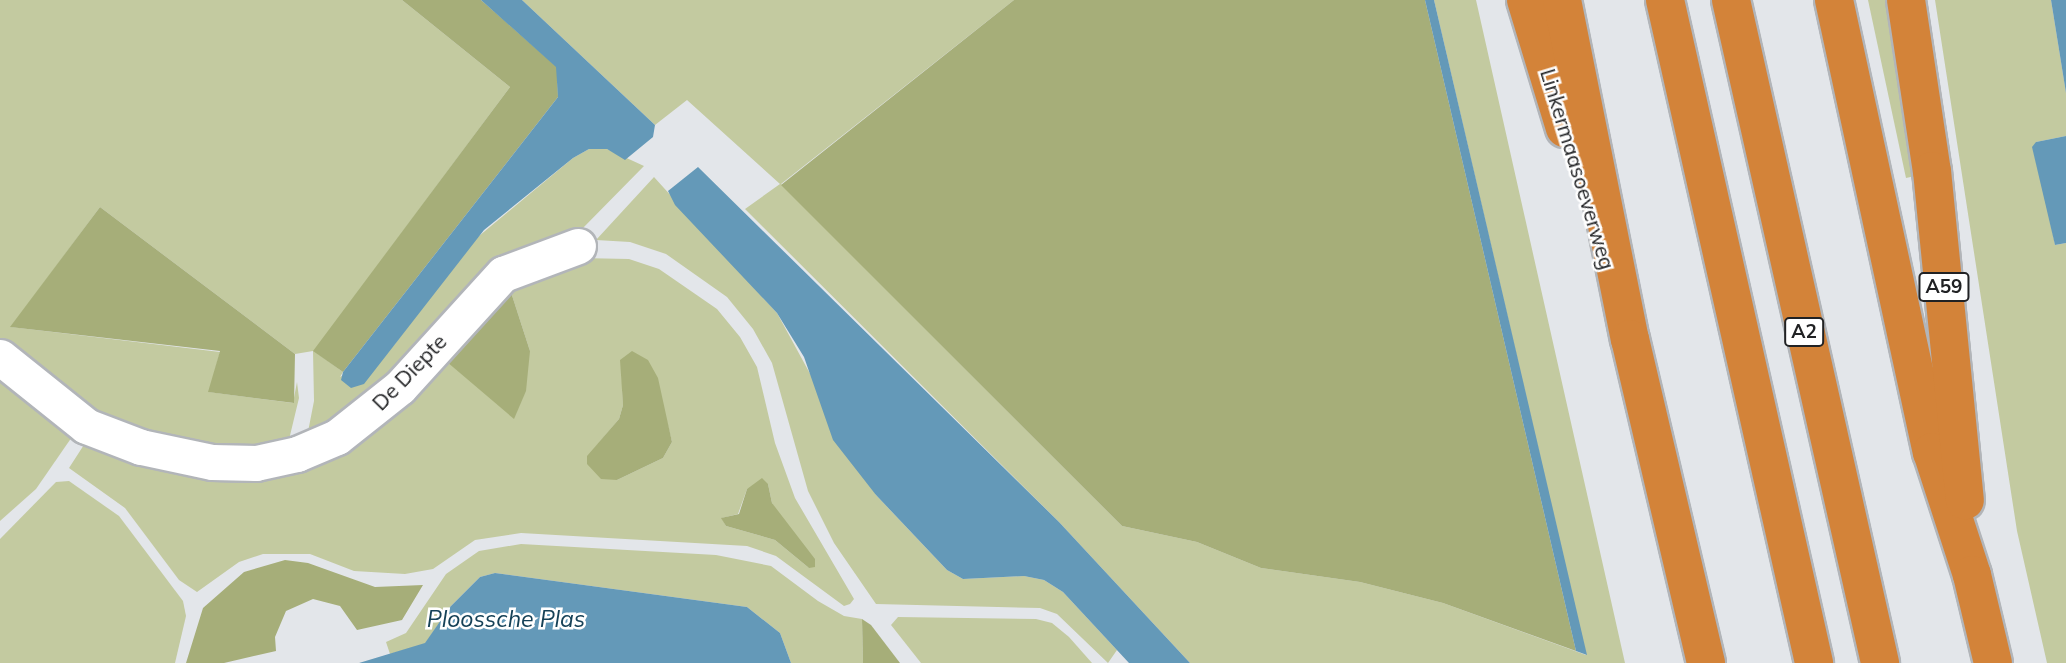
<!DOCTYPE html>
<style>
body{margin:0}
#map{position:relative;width:2066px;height:663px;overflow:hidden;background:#e3e6ea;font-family:Mulish,sans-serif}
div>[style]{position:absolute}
.green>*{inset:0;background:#c3caa0}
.forest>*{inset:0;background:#a6ae79}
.water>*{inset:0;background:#6499b8}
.roads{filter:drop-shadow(2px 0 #b2b5b9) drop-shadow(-2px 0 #b2b5b9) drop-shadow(0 2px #b2b5b9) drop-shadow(0 -2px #b2b5b9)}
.street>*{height:35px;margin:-17.5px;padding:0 17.5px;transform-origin:17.5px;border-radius:17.5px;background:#fff}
.highway>*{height:38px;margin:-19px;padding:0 19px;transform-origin:19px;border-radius:19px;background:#d38339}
span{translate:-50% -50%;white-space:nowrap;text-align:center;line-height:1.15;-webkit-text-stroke:5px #fff;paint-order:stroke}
.shield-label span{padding:2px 5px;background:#fff;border:2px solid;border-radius:5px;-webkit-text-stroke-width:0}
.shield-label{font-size:19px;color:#212224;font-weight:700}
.street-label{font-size:21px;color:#212224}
.water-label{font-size:23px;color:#154157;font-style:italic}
</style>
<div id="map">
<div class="green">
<i style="clip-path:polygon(0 0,402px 0,510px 87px,314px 351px,343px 372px,340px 377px,394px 345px,467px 246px,573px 158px,589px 149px,607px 149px,644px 166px,581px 230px,394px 382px,306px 442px,314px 401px,313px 351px,295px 354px,100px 207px,11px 327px,220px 352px,209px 392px,293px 403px,297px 382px,299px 398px,287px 448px,254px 456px,88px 418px,0 348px)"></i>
<i style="clip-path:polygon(522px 0,1014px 0,781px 184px,1122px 526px,1197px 542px,1261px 568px,1360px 582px,1443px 603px,1586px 655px,1434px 0,1476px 0,1625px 663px,1190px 663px,1059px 522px,745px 209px,780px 184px,687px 100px,655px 125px)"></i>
<i style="clip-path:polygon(1868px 0,1888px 0,1915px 176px,1906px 178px)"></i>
<i style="clip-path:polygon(1935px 0,2051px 0,2066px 93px,2066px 136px,2036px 142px,2055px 245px,2066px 243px,2066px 663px,2047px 663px,2017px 531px)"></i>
<i style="clip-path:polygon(654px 177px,777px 313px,876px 495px,947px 570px,963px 579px,1024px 576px,1044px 580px,1063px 592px,1117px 650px,1108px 663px,1057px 614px,1040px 608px,876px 604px,834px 543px,808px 491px,772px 363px,753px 329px,727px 297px,666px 254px,630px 242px,596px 240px)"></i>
<i style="clip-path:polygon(evenodd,580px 258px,629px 259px,659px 269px,717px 309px,740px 337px,757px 367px,775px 443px,795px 498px,854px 599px,850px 604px,844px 606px,776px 556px,747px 546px,521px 533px,475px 540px,433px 569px,405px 574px,354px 571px,310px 554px,263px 554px,239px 562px,197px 592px,179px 580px,125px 508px,69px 468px,89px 437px,255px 469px,440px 356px,530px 351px,508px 283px,580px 258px,621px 359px,667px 422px,672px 442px,663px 458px,617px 480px,592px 451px,619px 419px,623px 405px,621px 359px,580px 258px,768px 484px,772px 503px,809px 568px,775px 540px,726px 526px,722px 518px,738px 514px,747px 489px,768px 484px)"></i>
<i style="clip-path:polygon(0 366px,74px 434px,36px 489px,0 521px)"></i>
<i style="clip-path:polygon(69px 481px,119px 516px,183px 601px,186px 616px,175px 663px,0 663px,0 539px,56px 482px)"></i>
<i style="clip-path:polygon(521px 544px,716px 555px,771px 566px,818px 601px,844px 616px,862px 619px,863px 663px,791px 663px,780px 633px,747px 607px,495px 573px,480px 577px,450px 607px,425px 644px,390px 654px,386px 642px,406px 633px,446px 574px,479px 551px)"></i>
<i style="clip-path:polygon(898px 617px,1036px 619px,1052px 623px,1069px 637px,1092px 663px,921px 663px,891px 625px)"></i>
</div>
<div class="forest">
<i style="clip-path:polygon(402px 0,481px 0,557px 67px,558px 97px,343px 372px,313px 351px,510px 87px)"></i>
<i style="clip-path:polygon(1014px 0,1425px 0,1576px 651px,1443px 603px,1360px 582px,1261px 568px,1197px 542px,1122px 526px,781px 185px)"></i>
<i style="clip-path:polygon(100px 207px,295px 354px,294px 403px,208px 392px,220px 351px,10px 327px)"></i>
<i style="clip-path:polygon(508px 283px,530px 351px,526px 391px,514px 419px,440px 356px)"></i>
<i style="clip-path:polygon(632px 351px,648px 360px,658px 378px,672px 442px,663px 458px,617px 480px,601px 479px,587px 464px,587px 456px,619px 419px,623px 405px,620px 360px)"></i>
<i style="clip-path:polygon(762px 478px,768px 484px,772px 503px,815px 559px,815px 567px,809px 568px,775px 540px,726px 526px,721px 518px,739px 514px,747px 489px)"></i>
<i style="clip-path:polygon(285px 560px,308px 563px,375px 587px,423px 585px,402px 620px,357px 630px,340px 606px,313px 599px,286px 611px,275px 637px,276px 651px,224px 663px,186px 663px,203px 608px,244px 572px)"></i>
<i style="clip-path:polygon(862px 619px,871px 625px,900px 663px,863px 663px)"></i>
</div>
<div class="water">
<i style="clip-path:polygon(481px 0,522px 0,655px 125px,653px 137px,625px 160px,607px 149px,589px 149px,573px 158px,484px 230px,364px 384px,351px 388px,341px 380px,343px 372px,558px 97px,556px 67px)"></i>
<i style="clip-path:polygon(1425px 0,1434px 0,1587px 655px,1576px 651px)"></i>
<i style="clip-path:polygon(2051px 0,2066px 0,2066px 93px)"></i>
<i style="clip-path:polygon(2066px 136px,2066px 243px,2055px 245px,2032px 147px,2036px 142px)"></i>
<i style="clip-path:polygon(698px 167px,1059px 522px,1190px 663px,1129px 663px,1063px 592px,1044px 580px,1024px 576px,963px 579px,947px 570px,876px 495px,833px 440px,804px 357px,777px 313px,675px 205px,668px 191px)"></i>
<i style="clip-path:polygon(495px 573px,747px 607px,780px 633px,791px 663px,359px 663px,425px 643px,450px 607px,480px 577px)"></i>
</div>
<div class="roads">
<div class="street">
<i style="left:0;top:357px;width:110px;rotate:38.7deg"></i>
<i style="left:86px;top:426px;width:59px;rotate:20.9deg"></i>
<i style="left:141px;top:447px;width:73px;rotate:11.9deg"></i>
<i style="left:212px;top:462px;width:44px;rotate:1.3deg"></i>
<i style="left:256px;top:463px;width:42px;rotate:-12.4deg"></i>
<i style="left:297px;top:454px;width:43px;rotate:-23deg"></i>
<i style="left:337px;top:437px;width:80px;rotate:-38.4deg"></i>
<i style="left:400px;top:387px;width:153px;rotate:-47.7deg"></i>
<i style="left:503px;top:274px;width:80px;rotate:-20.5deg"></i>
</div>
<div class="highway">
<i style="left:1526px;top:0;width:134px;rotate:73.1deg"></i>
<i style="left:1562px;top:0;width:346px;rotate:78.7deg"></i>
<i style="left:1630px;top:339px;width:333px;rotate:76.8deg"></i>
<i style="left:1665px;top:0;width:680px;rotate:77.33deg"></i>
<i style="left:1731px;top:0;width:680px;rotate:77.33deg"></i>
<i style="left:1834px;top:0;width:463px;rotate:77.8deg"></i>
<i style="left:1932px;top:452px;width:129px;rotate:72deg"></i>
<i style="left:1972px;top:575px;width:90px;rotate:76.6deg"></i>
<i style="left:1906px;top:0;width:173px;rotate:81.4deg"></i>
<i style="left:1932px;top:171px;width:331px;rotate:84.3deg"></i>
</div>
</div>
<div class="shield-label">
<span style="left:1944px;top:287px">A59</span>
<span style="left:1804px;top:332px">A2</span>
</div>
<div class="street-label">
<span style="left:1578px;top:169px;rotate:73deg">Linkermaasoeverweg</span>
<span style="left:409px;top:372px;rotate:-46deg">De Diepte</span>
</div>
<div class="water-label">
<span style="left:506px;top:619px">Ploossche Plas</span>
</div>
</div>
